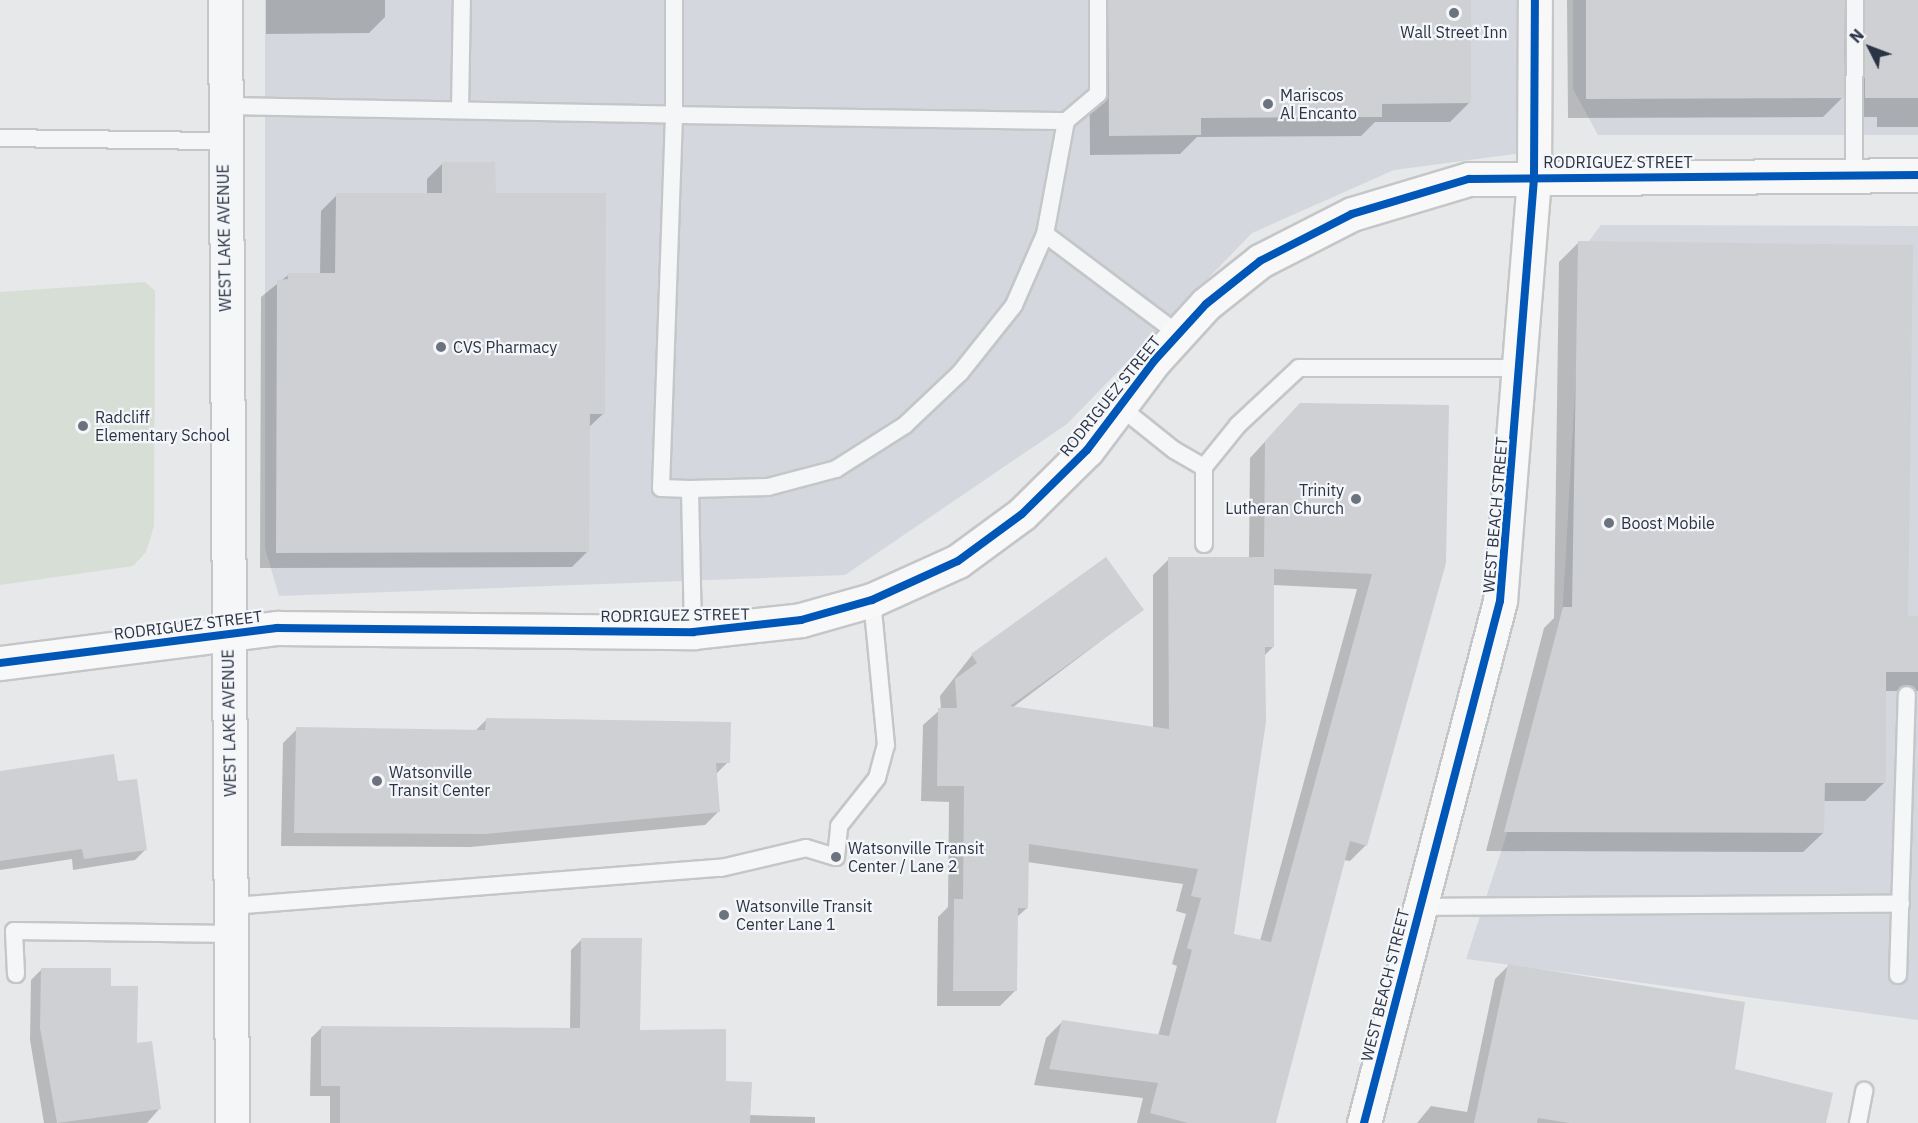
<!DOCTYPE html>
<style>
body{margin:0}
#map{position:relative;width:1918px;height:1123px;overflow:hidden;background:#e6e8ea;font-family:"IBM Plex Sans",sans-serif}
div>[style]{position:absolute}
.built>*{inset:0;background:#d4d7dd}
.green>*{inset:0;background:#d6ded6}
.shadow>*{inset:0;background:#0003}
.building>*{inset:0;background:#ced0d3}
.roads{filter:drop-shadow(2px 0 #c4c6c8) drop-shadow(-2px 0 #c4c6c8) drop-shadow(0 2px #c4c6c8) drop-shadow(0 -2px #c4c6c8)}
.lane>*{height:16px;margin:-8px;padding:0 8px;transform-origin:8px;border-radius:8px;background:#f5f6f7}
.street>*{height:33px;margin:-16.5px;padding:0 16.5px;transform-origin:16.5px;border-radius:16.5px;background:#f5f6f7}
.secondary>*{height:33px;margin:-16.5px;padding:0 16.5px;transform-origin:16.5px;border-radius:16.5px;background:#f8f8f8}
.cycleway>*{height:8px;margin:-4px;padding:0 4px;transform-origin:4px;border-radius:4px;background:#0057b8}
.dots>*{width:16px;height:16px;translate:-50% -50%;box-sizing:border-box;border:3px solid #f4f6f9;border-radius:50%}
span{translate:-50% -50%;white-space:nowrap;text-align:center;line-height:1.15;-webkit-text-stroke:4.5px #f4f6f9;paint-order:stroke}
.poi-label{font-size:16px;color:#2b3445}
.left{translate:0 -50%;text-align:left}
.right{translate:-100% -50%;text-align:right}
.street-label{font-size:16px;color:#2b3445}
.north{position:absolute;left:1840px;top:18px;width:60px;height:60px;-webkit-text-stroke:4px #f4f6f9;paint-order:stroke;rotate:312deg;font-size:16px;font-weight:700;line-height:24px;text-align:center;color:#2b3445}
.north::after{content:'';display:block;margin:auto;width:21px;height:27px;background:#2b3445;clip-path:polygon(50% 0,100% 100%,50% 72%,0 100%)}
</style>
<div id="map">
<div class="built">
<i style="clip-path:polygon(265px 0,1527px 0,1529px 152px,1394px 170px,1252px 233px,1067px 424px,845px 575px,279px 596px,265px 548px)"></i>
<i style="clip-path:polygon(1573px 0,1918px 0,1918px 135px,1598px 135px,1573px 89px)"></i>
<i style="clip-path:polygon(1601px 225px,1918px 226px,1918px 1020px,1466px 959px,1559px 674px,1583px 249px)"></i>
</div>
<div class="green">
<i style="clip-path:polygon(145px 282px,155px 291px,154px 526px,146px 552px,133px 566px,0 585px,0 292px)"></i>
</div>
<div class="shadow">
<i style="clip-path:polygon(266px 0,385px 0,385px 17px,369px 33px,266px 34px)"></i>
<i style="clip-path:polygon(1089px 0,1469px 0,1469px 103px,1450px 122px,1375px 122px,1361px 136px,1197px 137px,1180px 154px,1090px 155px)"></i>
<i style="clip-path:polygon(1567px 0,1918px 0,1918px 127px,1877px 127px,1877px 117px,1846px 117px,1843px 16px,1842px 98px,1823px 117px,1568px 118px)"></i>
<i style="clip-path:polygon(443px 163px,494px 195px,604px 413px,588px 428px,588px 551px,572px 567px,260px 568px,261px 297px,288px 275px,320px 275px,321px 211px,337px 195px,427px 194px,427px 179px)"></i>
<i style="clip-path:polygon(1578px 243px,1906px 617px,1918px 617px,1918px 691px,1885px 691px,1885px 782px,1865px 801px,1823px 801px,1823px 833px,1803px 852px,1486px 851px,1544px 628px,1554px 618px,1559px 262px)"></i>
<i style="clip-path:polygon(evenodd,1448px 407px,1366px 845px,1350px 861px,1344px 860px,1274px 1123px,1137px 1123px,1143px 1098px,1034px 1085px,1046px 1038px,1062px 1022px,1158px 1036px,1177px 966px,1172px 964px,1186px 914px,1176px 911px,1183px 884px,1027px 862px,1027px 908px,1016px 918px,1016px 990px,1000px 1006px,937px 1006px,938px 917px,948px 907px,949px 802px,921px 801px,923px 725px,941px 709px,940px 696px,972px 655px,1142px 610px,1012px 708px,1153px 728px,1153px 575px,1169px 559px,1249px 558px,1250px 458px,1284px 421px,1448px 407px,1273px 585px,1357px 589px,1260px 941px,1232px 935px,1264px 656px,1273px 647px,1273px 585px)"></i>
<i style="clip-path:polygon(486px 720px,728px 762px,715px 775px,718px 812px,705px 825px,470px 847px,281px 846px,283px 743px,297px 729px,475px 731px)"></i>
<i style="clip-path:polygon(0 773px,117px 783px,146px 849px,135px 860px,73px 870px,72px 859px,0 870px)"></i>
<i style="clip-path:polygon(581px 940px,639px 1031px,724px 1082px,749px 1115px,815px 1117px,815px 1123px,330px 1123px,330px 1096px,310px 1096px,311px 1038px,321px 1028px,570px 1029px,571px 950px)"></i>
<i style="clip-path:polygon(1508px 966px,1733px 1070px,1824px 1123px,1417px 1123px,1431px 1106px,1467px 1112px,1495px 979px)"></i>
<i style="clip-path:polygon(42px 969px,109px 988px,160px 1108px,147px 1123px,44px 1123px,30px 1040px,31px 980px)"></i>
</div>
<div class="building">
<i style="clip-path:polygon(1108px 0,1471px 0,1471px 103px,1382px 104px,1382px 117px,1201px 118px,1201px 135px,1109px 136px)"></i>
<i style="clip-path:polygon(1586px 0,1845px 0,1844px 98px,1586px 99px)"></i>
<i style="clip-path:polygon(1865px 0,1918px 0,1918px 98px,1865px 98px)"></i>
<i style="clip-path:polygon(442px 162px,495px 162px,496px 193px,606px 193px,605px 414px,590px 414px,589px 552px,276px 553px,277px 280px,288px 279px,287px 273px,335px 273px,336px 193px,442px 193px)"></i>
<i style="clip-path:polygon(1578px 241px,1913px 245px,1908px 616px,1918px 616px,1918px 672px,1886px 672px,1886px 783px,1825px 783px,1824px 833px,1504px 832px,1563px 607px,1572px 607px)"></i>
<i style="clip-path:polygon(evenodd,1300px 403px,1449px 405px,1446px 563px,1367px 846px,1350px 841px,1276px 1123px,1188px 1123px,1150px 1113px,1158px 1083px,1049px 1069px,1062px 1020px,1169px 1036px,1192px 950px,1187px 948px,1201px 898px,1191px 896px,1198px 869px,1029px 844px,1028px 908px,1018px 908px,1017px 991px,953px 991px,954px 899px,963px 899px,964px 786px,937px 786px,938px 708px,957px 708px,955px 679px,977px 663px,971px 654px,1106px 557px,1144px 610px,1010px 706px,1169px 729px,1168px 557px,1264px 557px,1265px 441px,1300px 403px,1274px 569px,1372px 574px,1271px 942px,1234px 934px,1266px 722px,1265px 647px,1274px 647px,1274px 569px)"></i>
<i style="clip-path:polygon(486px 718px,731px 722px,730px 763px,716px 763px,720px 812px,485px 834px,294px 833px,296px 727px,485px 730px)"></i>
<i style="clip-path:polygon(114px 754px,118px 781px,137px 779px,147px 850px,84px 859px,82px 849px,0 861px,0 771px)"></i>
<i style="clip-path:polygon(581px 938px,642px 938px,640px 1030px,726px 1029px,726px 1081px,752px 1082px,750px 1123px,340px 1123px,340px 1086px,321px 1086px,321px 1026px,580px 1028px)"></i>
<i style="clip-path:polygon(1508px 964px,1745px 1002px,1735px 1069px,1833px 1093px,1826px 1123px,1570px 1123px,1538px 1118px,1537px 1123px,1474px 1123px)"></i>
<i style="clip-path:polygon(41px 968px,111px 968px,111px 986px,138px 986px,137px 1043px,152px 1041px,161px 1109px,57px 1123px,40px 1028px)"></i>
</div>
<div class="roads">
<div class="lane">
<i style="left:224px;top:106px;width:450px;rotate:1.1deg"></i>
<i style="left:674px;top:115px;width:115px;rotate:-90deg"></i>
<i style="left:460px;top:110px;width:110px;rotate:-89deg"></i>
<i style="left:1066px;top:121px;width:42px;rotate:-40.2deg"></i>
<i style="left:1098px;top:94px;width:94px;rotate:-90deg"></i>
<i style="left:0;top:138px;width:223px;rotate:0.8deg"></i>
<i style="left:1854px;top:175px;width:175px;rotate:-89.7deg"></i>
<i style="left:1119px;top:406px;width:70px;rotate:38.7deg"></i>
<i style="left:1174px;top:450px;width:34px;rotate:30deg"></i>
<i style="left:1204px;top:467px;width:77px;rotate:90deg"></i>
<i style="left:1204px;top:467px;width:54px;rotate:-51deg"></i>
<i style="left:1238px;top:425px;width:83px;rotate:-43.1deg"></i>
<i style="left:1299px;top:368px;width:221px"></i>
<i style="left:690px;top:489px;width:29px;rotate:-178deg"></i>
<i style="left:661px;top:488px;width:373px;rotate:-88deg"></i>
<i style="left:674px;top:115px;width:392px;rotate:0.9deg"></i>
<i style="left:1066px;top:121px;width:115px;rotate:100.5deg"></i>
<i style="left:693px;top:632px;width:143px;rotate:-91.2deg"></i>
<i style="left:690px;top:489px;width:78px;rotate:-1.5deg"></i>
<i style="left:768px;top:487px;width:70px;rotate:-14.8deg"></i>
<i style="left:836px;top:469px;width:82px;rotate:-32.5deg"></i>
<i style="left:905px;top:425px;width:76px;rotate:-43.4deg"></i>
<i style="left:960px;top:373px;width:87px;rotate:-51.5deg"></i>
<i style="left:1014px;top:305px;width:77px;rotate:-66.4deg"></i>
<i style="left:1045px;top:234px;width:166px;rotate:36.9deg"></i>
<i style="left:233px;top:906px;width:489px;rotate:-4.5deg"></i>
<i style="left:721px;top:868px;width:87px;rotate:-13.2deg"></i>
<i style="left:806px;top:848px;width:31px;rotate:17deg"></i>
<i style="left:836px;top:857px;width:31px;rotate:-84deg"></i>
<i style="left:839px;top:826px;width:61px;rotate:-51.6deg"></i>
<i style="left:877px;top:778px;width:34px;rotate:-75deg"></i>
<i style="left:886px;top:745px;width:146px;rotate:-95.5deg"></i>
<i style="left:1418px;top:907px;width:483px;rotate:-0.4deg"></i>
<i style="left:16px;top:974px;width:43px;rotate:-92.7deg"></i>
<i style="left:14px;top:931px;width:219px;rotate:0.8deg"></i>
<i style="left:1898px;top:975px;width:280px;rotate:-88.2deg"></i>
<i style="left:1858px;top:1123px;width:33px;rotate:-79deg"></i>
</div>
<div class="street">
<i style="left:225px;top:0;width:1123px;rotate:89.64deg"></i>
</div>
<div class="secondary">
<i style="left:0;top:663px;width:279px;rotate:-7.2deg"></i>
<i style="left:277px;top:628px;width:416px;rotate:0.6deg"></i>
<i style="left:693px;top:632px;width:109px;rotate:-6.3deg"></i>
<i style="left:801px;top:620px;width:74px;rotate:-15.7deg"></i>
<i style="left:872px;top:600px;width:94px;rotate:-24.4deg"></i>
<i style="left:958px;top:561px;width:79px;rotate:-36.3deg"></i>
<i style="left:1022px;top:514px;width:91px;rotate:-44.6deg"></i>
<i style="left:1087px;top:450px;width:111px;rotate:-53deg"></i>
<i style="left:1154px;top:361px;width:77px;rotate:-47.6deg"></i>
<i style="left:1206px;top:304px;width:69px;rotate:-38.5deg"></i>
<i style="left:1260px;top:261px;width:103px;rotate:-27.1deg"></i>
<i style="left:1352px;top:214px;width:122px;rotate:-16.7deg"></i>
<i style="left:1469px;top:179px;width:449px;rotate:-0.5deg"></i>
<i style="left:1364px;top:1123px;width:539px;rotate:-75.4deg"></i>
<i style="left:1500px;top:601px;width:427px;rotate:-85.4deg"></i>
<i style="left:1534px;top:175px;width:175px;rotate:-89.7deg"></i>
</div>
</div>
<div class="cycleway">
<i style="left:0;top:663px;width:279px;rotate:-7.2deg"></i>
<i style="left:277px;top:628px;width:416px;rotate:0.6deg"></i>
<i style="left:693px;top:632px;width:109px;rotate:-6.3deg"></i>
<i style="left:801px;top:620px;width:74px;rotate:-15.7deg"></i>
<i style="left:872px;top:600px;width:94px;rotate:-24.4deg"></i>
<i style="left:958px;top:561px;width:79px;rotate:-36.3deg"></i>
<i style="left:1022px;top:514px;width:91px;rotate:-44.6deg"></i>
<i style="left:1087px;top:450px;width:111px;rotate:-53deg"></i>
<i style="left:1154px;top:361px;width:77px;rotate:-47.6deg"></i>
<i style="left:1206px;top:304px;width:69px;rotate:-38.5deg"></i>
<i style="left:1260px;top:261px;width:103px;rotate:-27.1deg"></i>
<i style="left:1352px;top:214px;width:122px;rotate:-16.7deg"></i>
<i style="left:1469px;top:179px;width:449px;rotate:-0.5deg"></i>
<i style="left:1364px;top:1123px;width:539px;rotate:-75.4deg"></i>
<i style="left:1500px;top:601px;width:427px;rotate:-85.4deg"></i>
<i style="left:1534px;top:175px;width:175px;rotate:-89.7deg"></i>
</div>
<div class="dots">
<i style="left:1454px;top:13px;background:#6c737f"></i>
<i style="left:1268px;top:104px;background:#6c737f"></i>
<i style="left:441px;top:347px;background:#6c737f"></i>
<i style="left:83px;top:426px;background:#6c737f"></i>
<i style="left:1356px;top:499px;background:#6c737f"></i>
<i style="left:1609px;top:523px;background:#6c737f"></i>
<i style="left:377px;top:781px;background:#6c737f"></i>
<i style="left:836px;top:857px;background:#6c737f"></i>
<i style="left:724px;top:915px;background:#6c737f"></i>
</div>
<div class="poi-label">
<span style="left:1454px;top:32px">Wall Street Inn</span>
<span class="left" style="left:1280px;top:104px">Mariscos<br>Al Encanto</span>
<span class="left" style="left:453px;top:347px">CVS Pharmacy</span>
<span class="left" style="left:95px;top:426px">Radcliff<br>Elementary School</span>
<span class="right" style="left:1344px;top:499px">Trinity<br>Lutheran Church</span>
<span class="left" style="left:1621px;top:523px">Boost Mobile</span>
<span class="left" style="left:389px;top:781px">Watsonville<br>Transit Center</span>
<span class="left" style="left:848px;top:857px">Watsonville Transit<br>Center / Lane 2</span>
<span class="left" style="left:736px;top:915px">Watsonville Transit<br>Center Lane 1</span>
</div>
<div class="street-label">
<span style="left:1618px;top:162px">RODRIGUEZ STREET</span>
<span style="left:224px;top:238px;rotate:-91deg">WEST LAKE AVENUE</span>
<span style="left:1110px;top:396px;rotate:-51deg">RODRIGUEZ STREET</span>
<span style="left:1495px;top:515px;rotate:-85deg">WEST BEACH STREET</span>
<span style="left:675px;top:615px;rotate:-1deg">RODRIGUEZ STREET</span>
<span style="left:188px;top:625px;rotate:-7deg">RODRIGUEZ STREET</span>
<span style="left:229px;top:723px;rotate:-91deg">WEST LAKE AVENUE</span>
<span style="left:1385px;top:985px;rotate:-76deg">WEST BEACH STREET</span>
</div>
<div class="north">N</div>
</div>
